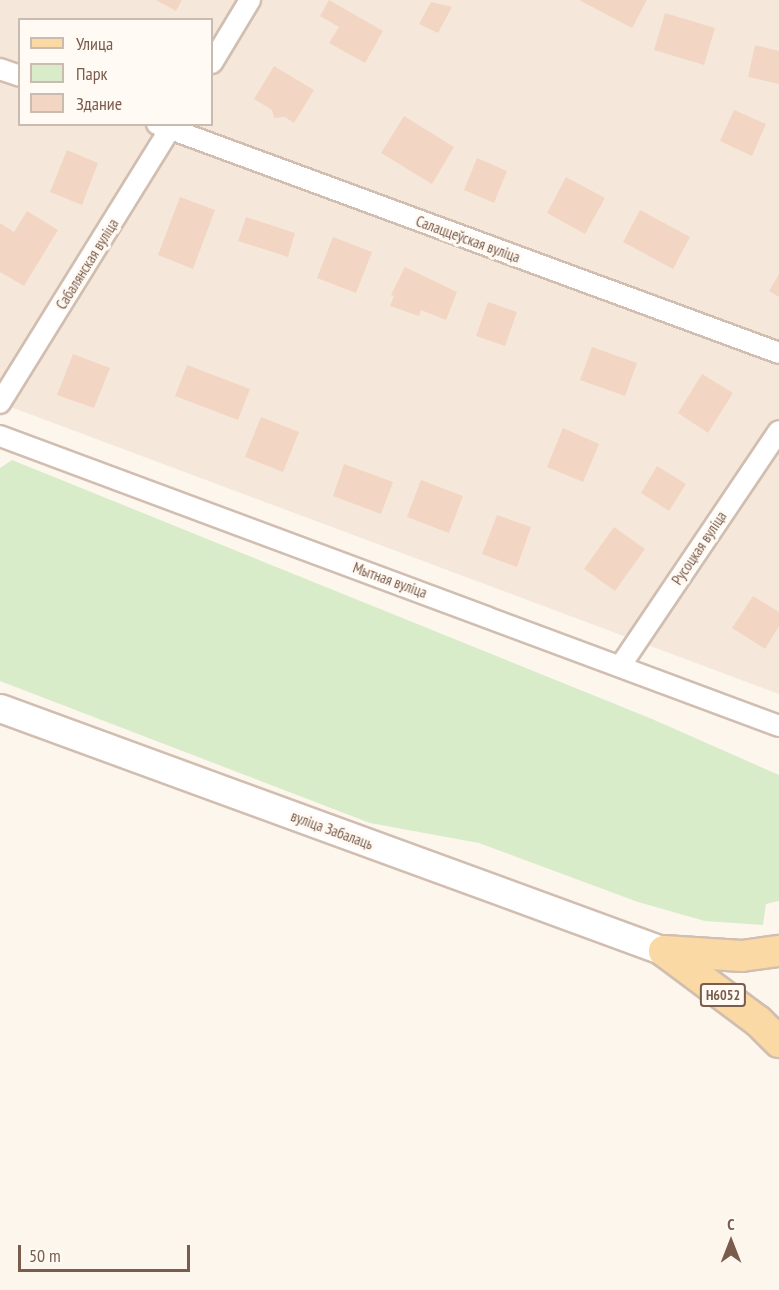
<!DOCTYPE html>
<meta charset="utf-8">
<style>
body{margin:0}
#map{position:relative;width:779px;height:1290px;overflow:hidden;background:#fdf6ec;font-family:"PT Sans Narrow",sans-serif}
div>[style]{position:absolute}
.residential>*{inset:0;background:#f5e8da}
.green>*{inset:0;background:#d8ecc9}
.building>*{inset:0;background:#f3d5c3}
.roads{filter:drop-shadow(2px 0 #d1beb0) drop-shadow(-2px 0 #d1beb0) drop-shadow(0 2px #d1beb0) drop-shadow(0 -2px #d1beb0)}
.street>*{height:20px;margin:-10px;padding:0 10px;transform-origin:10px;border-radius:10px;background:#fff}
.secondary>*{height:27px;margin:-13.5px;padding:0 13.5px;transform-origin:13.5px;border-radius:13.5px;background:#fff}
.primary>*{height:30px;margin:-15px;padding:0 15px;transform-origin:15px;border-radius:15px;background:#fbd9a5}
span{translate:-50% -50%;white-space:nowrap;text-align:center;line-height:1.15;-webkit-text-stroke:6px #fffaf3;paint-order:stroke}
.shield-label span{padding:2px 4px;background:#fffaf3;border:2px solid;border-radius:4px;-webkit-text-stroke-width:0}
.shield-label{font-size:14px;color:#7a5c4d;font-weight:700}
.street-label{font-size:15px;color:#7a5c4d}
.legend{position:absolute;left:18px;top:18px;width:195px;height:108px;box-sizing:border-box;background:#fffaf3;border:2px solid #cabbb1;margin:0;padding:8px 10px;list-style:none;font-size:18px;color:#7a5c4d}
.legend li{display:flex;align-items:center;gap:12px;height:30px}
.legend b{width:30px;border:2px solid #cabbb1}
.north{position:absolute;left:701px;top:1212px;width:60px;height:60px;-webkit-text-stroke:4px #fffaf3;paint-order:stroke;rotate:0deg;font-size:16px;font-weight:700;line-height:24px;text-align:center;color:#7a5c4d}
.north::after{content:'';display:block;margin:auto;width:21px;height:27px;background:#7a5c4d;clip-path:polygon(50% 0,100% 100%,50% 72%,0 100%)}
.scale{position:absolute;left:18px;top:1245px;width:172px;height:27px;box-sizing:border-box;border:3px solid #7a5c4d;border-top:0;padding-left:8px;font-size:18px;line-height:21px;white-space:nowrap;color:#7a5c4d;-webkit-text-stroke:4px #fffaf3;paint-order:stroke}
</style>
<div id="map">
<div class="residential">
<i style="clip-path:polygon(evenodd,0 0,779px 0,779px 694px,0 403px,0 0,20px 20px,212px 20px,212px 124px,20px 124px,20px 20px)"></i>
</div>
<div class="green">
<i style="clip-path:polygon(12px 460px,652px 719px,779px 775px,779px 901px,766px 904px,763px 925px,705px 921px,638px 902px,479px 843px,370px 823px,0 681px,0 468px)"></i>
</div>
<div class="building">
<i style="clip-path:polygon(156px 0,182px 0,176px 11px)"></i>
<i style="clip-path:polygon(329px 0,383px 31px,365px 63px,329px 43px,339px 27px,320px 16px)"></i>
<i style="clip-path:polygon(579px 0,647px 0,632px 28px)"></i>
<i style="clip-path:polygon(431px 2px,452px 7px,438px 33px,419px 24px)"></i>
<i style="clip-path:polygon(665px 13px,715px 28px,704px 65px,654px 50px)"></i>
<i style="clip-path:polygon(755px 45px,779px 51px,779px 84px,748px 77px)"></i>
<i style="clip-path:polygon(274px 66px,314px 90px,294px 123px,285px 117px,274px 118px,272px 110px,254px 99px)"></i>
<i style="clip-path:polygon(734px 110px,766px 124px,752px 156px,720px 141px)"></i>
<i style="clip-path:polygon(404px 116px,454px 147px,432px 184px,381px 153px)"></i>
<i style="clip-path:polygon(67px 150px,98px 163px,82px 205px,50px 192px)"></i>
<i style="clip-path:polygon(477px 158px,507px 171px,494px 203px,464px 190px)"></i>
<i style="clip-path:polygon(566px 177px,605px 198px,585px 234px,547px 213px)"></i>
<i style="clip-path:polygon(180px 197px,215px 210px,193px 269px,158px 255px)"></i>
<i style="clip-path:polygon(640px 210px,690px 237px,673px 269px,623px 242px)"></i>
<i style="clip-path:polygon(27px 211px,58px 230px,24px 286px,0 272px,0 223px,14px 232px)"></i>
<i style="clip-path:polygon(246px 217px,295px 233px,288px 257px,238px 241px)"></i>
<i style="clip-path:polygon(333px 237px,372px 252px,356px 293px,317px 278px)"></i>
<i style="clip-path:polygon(405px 267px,457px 292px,446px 320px,421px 310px,419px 316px,390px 306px,394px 296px,391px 295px)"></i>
<i style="clip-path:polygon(779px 274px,779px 297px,769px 291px)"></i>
<i style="clip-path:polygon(488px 302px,517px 312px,505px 346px,476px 336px)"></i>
<i style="clip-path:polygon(592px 347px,637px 363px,625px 396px,580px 380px)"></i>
<i style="clip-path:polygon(73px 354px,110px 368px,94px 408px,57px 395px)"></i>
<i style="clip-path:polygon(187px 365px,250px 389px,238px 420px,175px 396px)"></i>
<i style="clip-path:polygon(702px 374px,733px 393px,708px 433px,678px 413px)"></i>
<i style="clip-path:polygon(261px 417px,299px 432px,283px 472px,245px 457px)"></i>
<i style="clip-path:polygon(563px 428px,599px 444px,583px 482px,547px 467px)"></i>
<i style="clip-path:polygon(344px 464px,393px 482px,381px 514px,333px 496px)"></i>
<i style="clip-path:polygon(657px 466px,686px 484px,669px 511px,641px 493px)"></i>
<i style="clip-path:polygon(421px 480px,463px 496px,449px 533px,407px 517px)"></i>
<i style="clip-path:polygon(497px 515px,531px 527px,517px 567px,482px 554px)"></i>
<i style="clip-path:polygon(614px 527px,645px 549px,615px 591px,584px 569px)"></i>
<i style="clip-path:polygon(753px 596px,779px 612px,779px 626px,765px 649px,732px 628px)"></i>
</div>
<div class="roads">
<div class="street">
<i style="left:212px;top:63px;width:74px;rotate:-58.9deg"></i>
<i style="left:0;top:69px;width:21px;rotate:19deg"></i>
<i style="left:157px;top:124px;width:663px;rotate:20.21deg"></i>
<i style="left:0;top:403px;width:328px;rotate:-58.2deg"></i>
<i style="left:0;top:436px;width:831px;rotate:20.42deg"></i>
<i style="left:621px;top:665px;width:282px;rotate:-56deg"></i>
</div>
<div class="secondary">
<i style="left:0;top:708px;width:707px;rotate:20.1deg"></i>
</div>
<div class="primary">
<i style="left:664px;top:951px;width:117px;rotate:36.7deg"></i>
<i style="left:758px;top:1021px;width:30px;rotate:45deg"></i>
<i style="left:664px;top:951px;width:78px;rotate:3.7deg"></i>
<i style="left:742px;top:956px;width:37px;rotate:-8deg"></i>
</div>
</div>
<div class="shield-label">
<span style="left:723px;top:995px">Н6052</span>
</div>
<div class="street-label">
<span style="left:468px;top:239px;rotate:20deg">Салаццеўская вуліца</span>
<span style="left:87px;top:264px;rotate:-58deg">Сабалянская вуліца</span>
<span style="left:699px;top:548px;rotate:-56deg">Русоцкая вуліца</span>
<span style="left:390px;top:580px;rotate:20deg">Мытная вуліца</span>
<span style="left:332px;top:830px;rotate:20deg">вуліца Забалаць</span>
</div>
<ul class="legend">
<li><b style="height:8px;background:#fbd9a5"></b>Улица</li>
<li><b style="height:16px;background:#d8ecc9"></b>Парк</li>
<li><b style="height:16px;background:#f3d5c3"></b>Здание</li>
</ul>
<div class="north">С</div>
<div class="scale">50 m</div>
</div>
